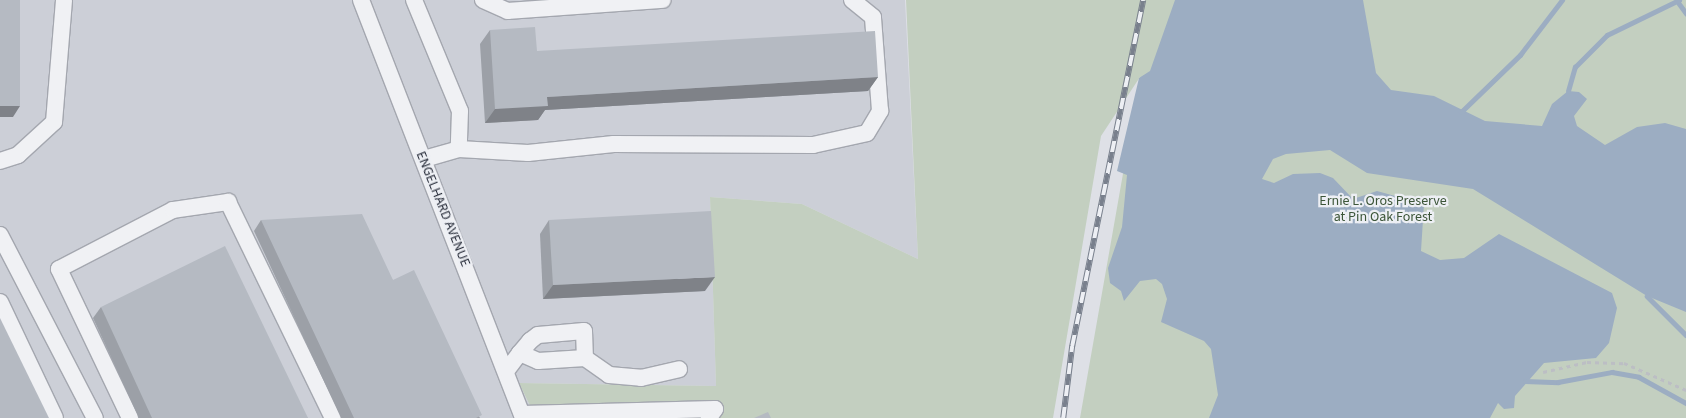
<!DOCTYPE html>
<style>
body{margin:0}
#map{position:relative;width:1686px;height:418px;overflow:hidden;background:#dee0e6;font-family:"Source Sans 3",sans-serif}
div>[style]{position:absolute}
.built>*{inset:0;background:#cccfd7}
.green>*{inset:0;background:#c3cfc0}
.water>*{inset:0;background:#9cadc2}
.stream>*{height:4.5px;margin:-2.25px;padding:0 2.25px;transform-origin:2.25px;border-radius:2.25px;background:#9cadc2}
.path>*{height:2.5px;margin-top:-1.25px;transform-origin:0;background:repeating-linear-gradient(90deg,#bcbec4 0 4px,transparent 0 8px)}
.roads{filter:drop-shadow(1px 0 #a4a7af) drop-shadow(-1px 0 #a4a7af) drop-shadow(0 1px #a4a7af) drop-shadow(0 -1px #a4a7af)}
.minor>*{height:16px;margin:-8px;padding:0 8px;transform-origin:8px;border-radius:8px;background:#f0f1f4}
.rail>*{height:5.5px;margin-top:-2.75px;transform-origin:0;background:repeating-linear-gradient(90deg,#edeff4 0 11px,#79808d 0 22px);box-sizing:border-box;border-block:1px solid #79808d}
.wall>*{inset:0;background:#9ca0a7}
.shaded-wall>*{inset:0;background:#7f8288}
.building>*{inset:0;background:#b5bac2}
span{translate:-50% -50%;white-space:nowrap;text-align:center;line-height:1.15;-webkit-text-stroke:4.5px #edeff4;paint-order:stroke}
.park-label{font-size:14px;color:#3c5538}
.street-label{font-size:14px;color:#292e3b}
</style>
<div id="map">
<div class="built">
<i style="clip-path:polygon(0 0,905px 0,918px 259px,802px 204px,710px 197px,716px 386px,519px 383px,536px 418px,0 418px)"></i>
</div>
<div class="green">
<i style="clip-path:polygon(906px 0,1686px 0,1686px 418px,1080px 418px,1140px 77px,1101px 136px,1053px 418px,536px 418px,519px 383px,716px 386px,710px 197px,802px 204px,918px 259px)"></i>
</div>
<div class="water">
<i style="clip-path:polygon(1175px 0,1363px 0,1376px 73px,1391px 90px,1434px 96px,1485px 121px,1542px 126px,1552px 104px,1568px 91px,1579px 92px,1587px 99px,1574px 116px,1577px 126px,1605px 145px,1637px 127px,1665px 123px,1686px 129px,1686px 312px,1647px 296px,1473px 189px,1367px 173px,1330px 150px,1286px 154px,1273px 159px,1262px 179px,1274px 183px,1293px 174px,1320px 173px,1333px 178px,1353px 199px,1377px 191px,1424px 204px,1421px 251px,1440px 260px,1464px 258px,1499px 234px,1612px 293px,1617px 308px,1609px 343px,1596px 358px,1544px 363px,1515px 396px,1514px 408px,1504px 409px,1498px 403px,1490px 418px,1209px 418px,1218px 395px,1211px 349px,1204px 341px,1161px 322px,1167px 299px,1162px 284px,1156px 279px,1140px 281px,1124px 301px,1121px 291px,1110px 283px,1108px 268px,1122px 227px,1127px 175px,1117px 171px,1139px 78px,1150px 71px)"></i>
</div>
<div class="stream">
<i style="left:1678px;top:2px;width:14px;rotate:54deg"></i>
<i style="left:1568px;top:91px;width:25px;rotate:-74deg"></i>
<i style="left:1575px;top:67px;width:45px;rotate:-45deg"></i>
<i style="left:1607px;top:35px;width:80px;rotate:-25.9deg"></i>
<i style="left:1461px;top:112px;width:82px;rotate:-44deg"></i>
<i style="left:1520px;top:55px;width:69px;rotate:-52.6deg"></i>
<i style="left:1647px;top:296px;width:55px;rotate:45deg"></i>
<i style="left:1525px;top:381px;width:33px;rotate:2deg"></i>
<i style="left:1558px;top:382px;width:55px;rotate:-10.5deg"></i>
<i style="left:1612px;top:372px;width:27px;rotate:10deg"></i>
<i style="left:1639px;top:377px;width:54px;rotate:29deg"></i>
</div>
<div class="path">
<i style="left:1543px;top:372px;width:45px;rotate:-12.8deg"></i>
<i style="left:1587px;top:362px;width:37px;rotate:2deg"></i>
<i style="left:1624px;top:363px;width:68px;rotate:23.5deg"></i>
</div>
<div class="roads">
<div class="minor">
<i style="left:361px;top:0;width:448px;rotate:68.8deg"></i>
<i style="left:414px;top:0;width:120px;rotate:67.5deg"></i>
<i style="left:460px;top:111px;width:38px;rotate:92deg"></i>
<i style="left:483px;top:0;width:27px;rotate:24deg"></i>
<i style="left:508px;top:11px;width:155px;rotate:-4.1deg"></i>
<i style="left:424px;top:159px;width:36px;rotate:-16deg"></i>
<i style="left:459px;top:149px;width:69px;rotate:3.3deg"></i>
<i style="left:528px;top:153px;width:86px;rotate:-6deg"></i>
<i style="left:614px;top:144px;width:199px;rotate:0.3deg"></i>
<i style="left:813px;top:145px;width:55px;rotate:-12.5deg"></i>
<i style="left:867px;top:133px;width:26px;rotate:-59deg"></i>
<i style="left:880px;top:111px;width:94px;rotate:-94.3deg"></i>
<i style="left:873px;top:17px;width:27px;rotate:-141deg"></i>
<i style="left:0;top:161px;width:19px;rotate:-18deg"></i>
<i style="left:18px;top:155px;width:49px;rotate:-42.5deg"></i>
<i style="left:54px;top:122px;width:122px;rotate:-85.3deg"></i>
<i style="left:0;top:235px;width:206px;rotate:62.6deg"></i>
<i style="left:0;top:302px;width:128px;rotate:64.6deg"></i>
<i style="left:585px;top:358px;width:29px;rotate:35deg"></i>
<i style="left:609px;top:375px;width:32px;rotate:5deg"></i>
<i style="left:641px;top:378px;width:39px;rotate:-13deg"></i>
<i style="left:507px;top:370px;width:21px;rotate:-53deg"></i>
<i style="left:520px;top:353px;width:16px;rotate:-50deg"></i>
<i style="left:530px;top:341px;width:10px;rotate:-37deg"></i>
<i style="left:538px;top:335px;width:46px;rotate:-5deg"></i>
<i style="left:584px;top:331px;width:27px;rotate:88deg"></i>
<i style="left:585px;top:358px;width:47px;rotate:176.3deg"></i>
<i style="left:538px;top:361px;width:20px;rotate:-156deg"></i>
<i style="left:522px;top:414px;width:193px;rotate:-1.5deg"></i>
<i style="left:715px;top:409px;width:11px;rotate:124deg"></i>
<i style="left:130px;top:418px;width:165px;rotate:-115.5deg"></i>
<i style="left:59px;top:269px;width:128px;rotate:-27.4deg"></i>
<i style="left:173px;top:210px;width:56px;rotate:-8.3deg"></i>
<i style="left:228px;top:202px;width:240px;rotate:64.1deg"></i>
</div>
</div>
<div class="rail">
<i style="left:1063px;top:418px;width:73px;rotate:-82.9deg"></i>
<i style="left:1072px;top:346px;width:353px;rotate:-78.4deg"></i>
</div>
<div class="wall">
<i style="clip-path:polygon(490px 30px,537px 51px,878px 77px,868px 91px,545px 110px,538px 120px,485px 123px,480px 44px)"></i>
<i style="clip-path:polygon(261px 220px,393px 280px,480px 418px,341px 418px,254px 231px)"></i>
<i style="clip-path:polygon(549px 220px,705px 291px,543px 299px,540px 234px)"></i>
<i style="clip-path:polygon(101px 307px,308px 418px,139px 418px,93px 318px)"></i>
</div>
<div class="shaded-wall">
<i style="clip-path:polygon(878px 77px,868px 91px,545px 110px,538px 120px,485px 123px,495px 109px,547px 97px)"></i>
<i style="clip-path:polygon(0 106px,20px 106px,13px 117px,0 117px)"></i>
<i style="clip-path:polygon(715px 277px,705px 291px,543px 299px,553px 285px)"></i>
</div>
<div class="building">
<i style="clip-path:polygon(0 0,20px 0,20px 106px,0 106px)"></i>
<i style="clip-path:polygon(535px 27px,537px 51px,875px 31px,878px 77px,547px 97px,548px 106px,495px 109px,490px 30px)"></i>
<i style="clip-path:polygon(711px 211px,715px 277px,553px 285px,549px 220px)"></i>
<i style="clip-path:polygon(362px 214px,393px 280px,414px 270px,482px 415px,476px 418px,354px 418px,261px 220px)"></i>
<i style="clip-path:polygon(225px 246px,308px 418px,152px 418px,101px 307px)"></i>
<i style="clip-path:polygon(0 318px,49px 418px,0 418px)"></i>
<i style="clip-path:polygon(768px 412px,771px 418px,754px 418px)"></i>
</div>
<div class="park-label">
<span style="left:1383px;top:209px">Ernie L. Oros Preserve<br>at Pin Oak Forest</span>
</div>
<div class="street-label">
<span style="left:443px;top:209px;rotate:68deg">ENGELHARD AVENUE</span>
</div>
</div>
